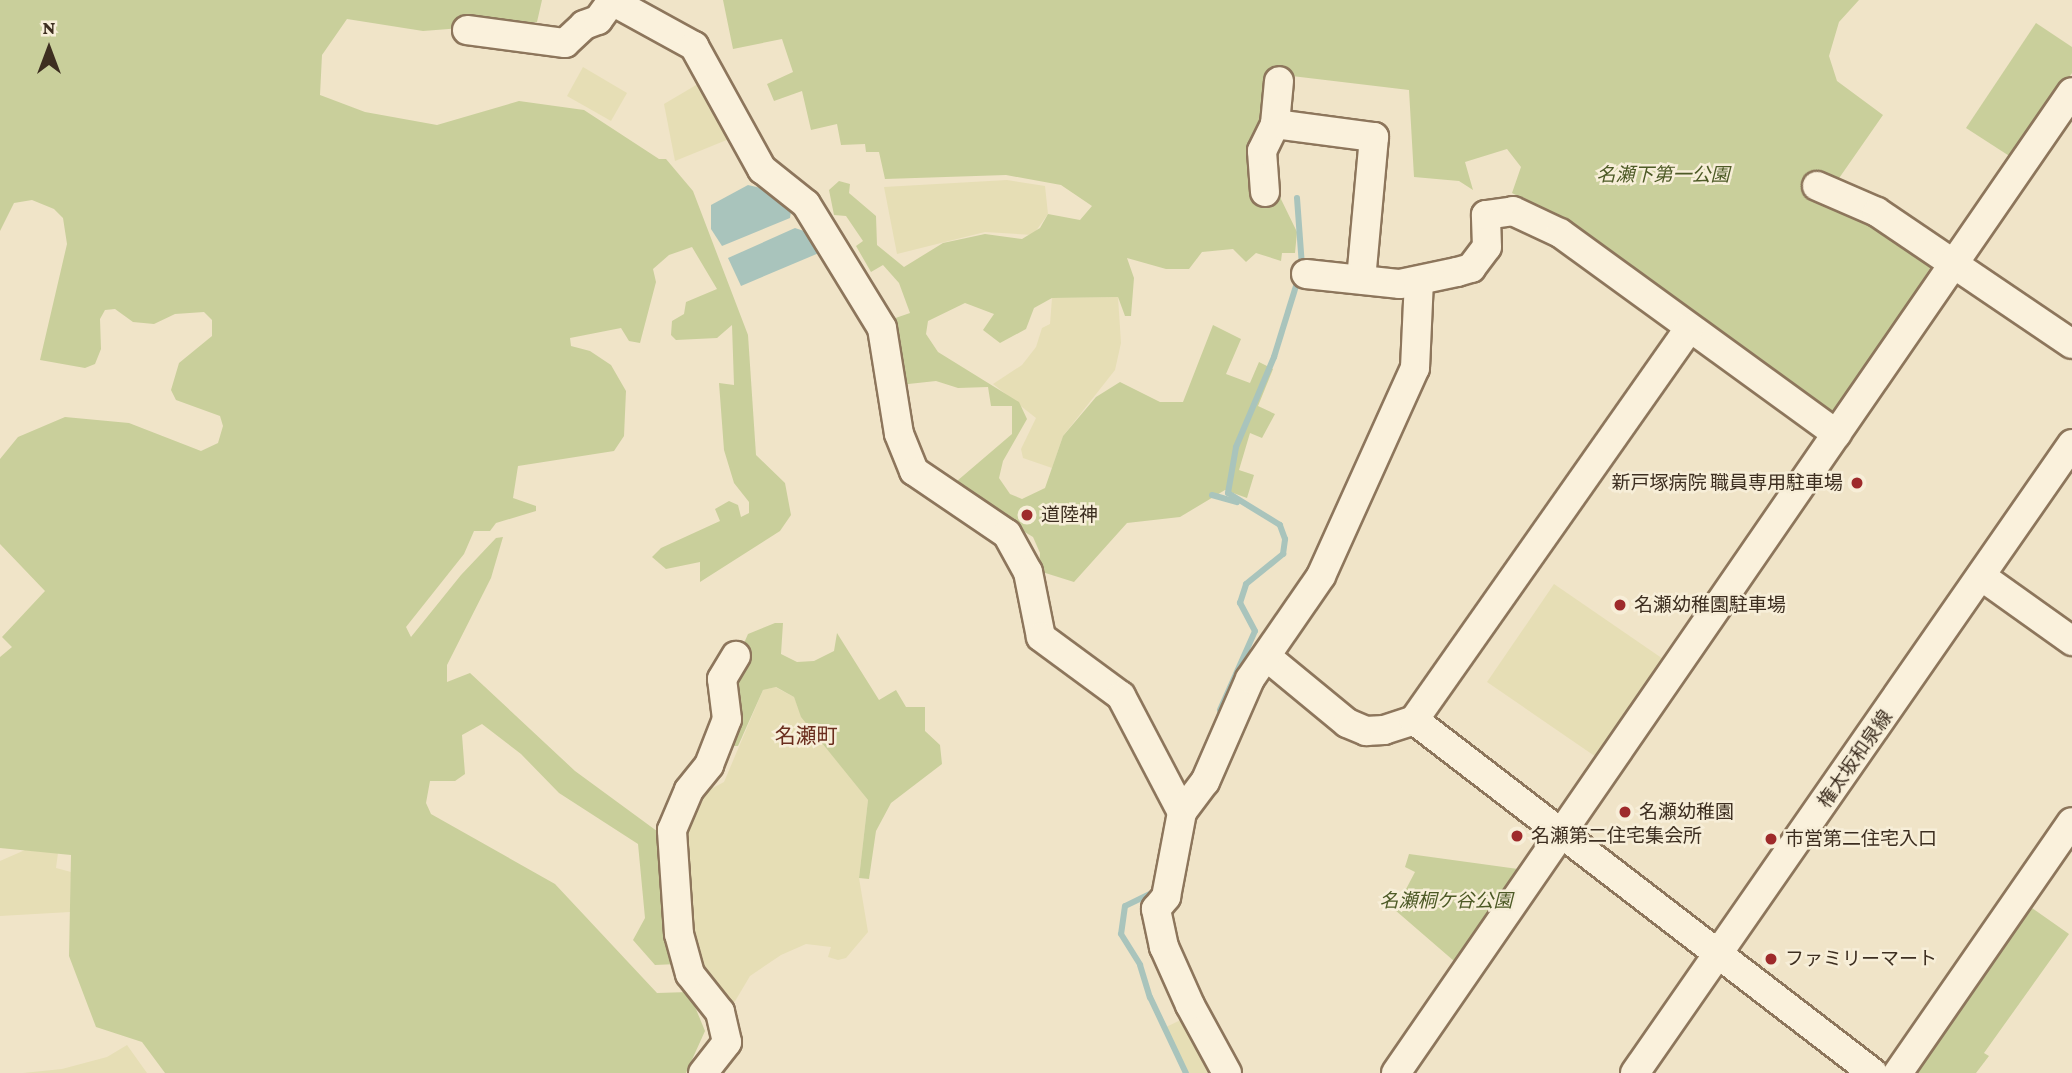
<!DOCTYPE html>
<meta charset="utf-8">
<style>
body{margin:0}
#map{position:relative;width:2072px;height:1073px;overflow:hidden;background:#f0e4c8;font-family:"Crimson Pro","Noto Sans JP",serif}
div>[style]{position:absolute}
.farmland>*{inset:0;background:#e6deb5}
.green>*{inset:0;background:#c9cf9b}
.water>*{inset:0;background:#a9c4bc}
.stream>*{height:6px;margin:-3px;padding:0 3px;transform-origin:3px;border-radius:3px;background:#a9c4bc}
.roads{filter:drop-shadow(2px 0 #8d765c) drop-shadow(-2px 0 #8d765c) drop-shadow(0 2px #8d765c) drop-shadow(0 -2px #8d765c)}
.minor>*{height:28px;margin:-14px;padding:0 14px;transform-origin:14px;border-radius:14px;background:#faf1dc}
.dots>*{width:19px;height:19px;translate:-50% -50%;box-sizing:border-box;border:4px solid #f7eed8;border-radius:50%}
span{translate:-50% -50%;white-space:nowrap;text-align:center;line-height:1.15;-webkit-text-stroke:5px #f7eed8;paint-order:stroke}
.park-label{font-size:19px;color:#4d5a26;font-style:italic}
.poi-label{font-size:19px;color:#3d2e20}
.right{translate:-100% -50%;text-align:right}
.left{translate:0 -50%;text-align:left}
.street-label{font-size:19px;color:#3d2e20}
.neighbourhood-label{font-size:21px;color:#6b2e1e}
.north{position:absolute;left:14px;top:14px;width:70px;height:70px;-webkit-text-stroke:5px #f7eed8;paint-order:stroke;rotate:0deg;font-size:19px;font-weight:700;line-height:28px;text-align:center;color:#3d2e20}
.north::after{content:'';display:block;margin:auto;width:24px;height:32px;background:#3d2e20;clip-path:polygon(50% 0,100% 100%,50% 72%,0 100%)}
</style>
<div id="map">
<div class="farmland">
<i style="clip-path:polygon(583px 67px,627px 93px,611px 121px,567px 96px)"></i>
<i style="clip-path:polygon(708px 78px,734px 137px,675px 161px,664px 104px)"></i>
<i style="clip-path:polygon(1007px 180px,1045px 186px,1048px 214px,1033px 235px,985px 232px,897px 254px,884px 187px)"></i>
<i style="clip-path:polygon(1118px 297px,1121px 343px,1115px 370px,1063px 436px,1052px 468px,1023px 458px,1021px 449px,1036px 418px,993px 384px,1022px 365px,1036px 347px,1042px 328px,1050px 324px,1052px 298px)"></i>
<i style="clip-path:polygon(1554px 584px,1666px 661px,1599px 759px,1487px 682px)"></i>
<i style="clip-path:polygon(775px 687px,794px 697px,802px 717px,868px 800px,859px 878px,868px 932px,846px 958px,838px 960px,828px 957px,831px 947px,806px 944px,781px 955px,750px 976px,731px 1008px,701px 971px,687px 945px,677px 826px,692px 799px,724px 782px,763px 690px)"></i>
<i style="clip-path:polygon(25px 850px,58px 853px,56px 868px,71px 872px,70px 912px,0 916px,0 861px)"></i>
<i style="clip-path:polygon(1187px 1017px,1218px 1073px,1188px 1073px,1166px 1027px)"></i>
<i style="clip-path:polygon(127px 1045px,147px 1073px,23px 1073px,62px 1069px,107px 1057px)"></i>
</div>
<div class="green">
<i style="clip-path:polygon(0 0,542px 0,537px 22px,423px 31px,347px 19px,322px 55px,320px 95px,365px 112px,437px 125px,519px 101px,584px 110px,659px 159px,666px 159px,693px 191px,748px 335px,756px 455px,785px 483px,791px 515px,780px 531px,700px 582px,700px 562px,666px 569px,652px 557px,661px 548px,720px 521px,715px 509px,729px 501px,738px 505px,741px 517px,749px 513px,749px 502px,734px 483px,724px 450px,719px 383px,734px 385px,732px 325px,717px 338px,676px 340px,671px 335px,672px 321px,684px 314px,686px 302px,717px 289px,692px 247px,669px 255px,653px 269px,656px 282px,640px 343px,629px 341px,621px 328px,570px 338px,571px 346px,590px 351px,611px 365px,626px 391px,624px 436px,614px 451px,518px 466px,513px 498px,536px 506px,536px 511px,496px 523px,490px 531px,474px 531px,464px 554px,406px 627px,411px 637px,461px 575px,496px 538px,503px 537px,491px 578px,447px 665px,447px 682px,470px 673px,575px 771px,665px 837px,677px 964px,655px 965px,633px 940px,645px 918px,638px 844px,559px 793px,521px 754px,482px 724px,462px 735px,465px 774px,455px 781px,430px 781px,426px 803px,431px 814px,555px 884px,657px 993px,689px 992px,705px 1031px,686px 1073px,165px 1073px,142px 1042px,96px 1027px,69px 956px,71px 855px,0 848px,0 657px,12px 647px,2px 637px,45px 591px,0 544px,0 459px,18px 437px,65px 417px,129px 423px,201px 451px,218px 443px,223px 426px,220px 416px,176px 400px,171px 390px,179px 363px,212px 336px,212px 320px,204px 312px,175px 314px,154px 324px,133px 322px,115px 309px,105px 310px,100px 319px,101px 349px,95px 364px,85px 368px,40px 360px,67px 244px,63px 218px,54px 209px,32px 200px,14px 203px,0 231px)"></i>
<i style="clip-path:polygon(723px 0,1859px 0,1839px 22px,1829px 56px,1837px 81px,1883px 115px,1835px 184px,1934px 262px,1837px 414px,1827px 415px,1567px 221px,1512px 193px,1521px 167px,1507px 149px,1465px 162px,1473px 190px,1459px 181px,1414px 177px,1409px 90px,1275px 74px,1271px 115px,1278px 193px,1297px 232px,1295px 253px,1282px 253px,1281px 261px,1256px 253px,1246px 262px,1233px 249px,1202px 252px,1189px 269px,1166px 269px,1127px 258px,1134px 278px,1131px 316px,1125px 316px,1118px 297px,1052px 298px,1034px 308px,1026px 329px,1000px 343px,983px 330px,994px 314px,965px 303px,928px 321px,926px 334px,938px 352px,1019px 402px,1027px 419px,1003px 461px,999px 478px,1010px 494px,1022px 499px,1045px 488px,1063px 436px,1096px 397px,1120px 382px,1160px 402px,1183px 402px,1213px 325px,1241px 339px,1226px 374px,1250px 383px,1259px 362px,1273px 369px,1258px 406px,1275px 414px,1262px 438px,1250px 433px,1239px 470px,1254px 475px,1247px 498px,1225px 490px,1180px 517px,1127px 523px,1074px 582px,1039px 571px,1040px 553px,1033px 537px,1023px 531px,1007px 532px,950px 487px,1012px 434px,1012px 406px,991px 406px,988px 387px,958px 388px,936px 381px,899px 385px,884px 322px,910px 313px,899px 283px,883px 265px,871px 272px,856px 246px,863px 241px,846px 216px,834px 215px,829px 190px,839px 181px,850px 184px,849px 193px,876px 216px,877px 245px,904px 267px,943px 243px,985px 234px,1022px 239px,1040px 228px,1048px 214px,1080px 220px,1092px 206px,1061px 185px,1006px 175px,885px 179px,879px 152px,866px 152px,865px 144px,841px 145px,837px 124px,811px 130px,802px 91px,774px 101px,767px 84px,793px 72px,782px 39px,733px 49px)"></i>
<i style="clip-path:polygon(2036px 23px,2072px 47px,2072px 73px,2014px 159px,1966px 128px)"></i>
<i style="clip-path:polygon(775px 623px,783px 623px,781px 654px,797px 662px,814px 661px,834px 651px,837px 633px,879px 700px,896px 690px,906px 707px,925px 707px,925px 731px,940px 745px,942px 764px,891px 803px,876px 831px,869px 879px,859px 878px,868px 800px,801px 717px,794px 697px,776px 687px,763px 690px,738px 746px,732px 746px,734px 721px,727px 682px,748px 634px)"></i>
<i style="clip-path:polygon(1409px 854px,1518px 869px,1454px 961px,1395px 910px,1415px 872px,1405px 867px)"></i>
<i style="clip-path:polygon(2029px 906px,2069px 934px,1984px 1053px,1989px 1056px,1976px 1073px,1911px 1073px)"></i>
</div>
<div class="water">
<i style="clip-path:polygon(748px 185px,770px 190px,791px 211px,790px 218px,722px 246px,711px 229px,711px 205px)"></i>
<i style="clip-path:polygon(795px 228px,804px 231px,819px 253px,741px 286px,728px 258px)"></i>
</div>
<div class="stream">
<i style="left:1297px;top:198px;width:68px;rotate:85.8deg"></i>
<i style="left:1212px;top:495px;width:26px;rotate:16deg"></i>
<i style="left:1220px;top:710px;width:86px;rotate:-66.1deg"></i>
<i style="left:1255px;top:631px;width:32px;rotate:-118deg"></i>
<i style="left:1240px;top:603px;width:20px;rotate:-72deg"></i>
<i style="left:1246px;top:584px;width:48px;rotate:-39deg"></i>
<i style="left:1283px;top:554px;width:15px;rotate:-82deg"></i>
<i style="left:1285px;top:539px;width:15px;rotate:-110deg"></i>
<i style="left:1280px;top:525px;width:61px;rotate:-148.4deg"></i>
<i style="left:1228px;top:493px;width:47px;rotate:-80.1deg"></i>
<i style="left:1236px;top:447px;width:98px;rotate:-67.1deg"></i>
<i style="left:1274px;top:357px;width:85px;rotate:-72.8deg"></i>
<i style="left:1156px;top:891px;width:34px;rotate:154deg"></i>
<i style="left:1125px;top:906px;width:28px;rotate:98deg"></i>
<i style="left:1121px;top:934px;width:36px;rotate:58deg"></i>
<i style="left:1140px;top:965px;width:34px;rotate:73deg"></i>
<i style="left:1150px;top:997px;width:84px;rotate:64.7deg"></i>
</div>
<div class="roads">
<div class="minor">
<i style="left:467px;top:30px;width:99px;rotate:7.6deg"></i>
<i style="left:565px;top:43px;width:26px;rotate:-43deg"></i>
<i style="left:584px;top:25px;width:15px;rotate:-20deg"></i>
<i style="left:598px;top:20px;width:24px;rotate:-54deg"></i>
<i style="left:612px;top:1px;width:94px;rotate:28.8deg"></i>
<i style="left:694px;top:46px;width:141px;rotate:61.1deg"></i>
<i style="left:762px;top:169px;width:56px;rotate:38.5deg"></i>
<i style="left:806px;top:204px;width:145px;rotate:58.5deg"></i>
<i style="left:882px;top:328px;width:107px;rotate:80.9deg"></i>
<i style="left:899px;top:434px;width:40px;rotate:68deg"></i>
<i style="left:914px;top:471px;width:112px;rotate:34.1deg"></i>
<i style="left:1007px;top:534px;width:43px;rotate:61.1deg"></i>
<i style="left:1028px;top:572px;width:66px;rotate:78.7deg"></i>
<i style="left:1041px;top:637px;width:99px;rotate:36.4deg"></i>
<i style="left:1121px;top:696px;width:131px;rotate:62.3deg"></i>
<i style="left:1275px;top:124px;width:100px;rotate:7.5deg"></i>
<i style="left:1374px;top:137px;width:143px;rotate:95.2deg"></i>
<i style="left:1817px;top:186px;width:65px;rotate:23.4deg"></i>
<i style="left:1877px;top:212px;width:235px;rotate:34.1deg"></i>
<i style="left:1265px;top:192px;width:41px;rotate:-94.2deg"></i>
<i style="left:1262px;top:151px;width:30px;rotate:-64deg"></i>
<i style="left:1275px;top:124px;width:43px;rotate:-84.7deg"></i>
<i style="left:1306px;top:274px;width:95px;rotate:6.1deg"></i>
<i style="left:1400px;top:284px;width:58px;rotate:-11.9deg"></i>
<i style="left:1457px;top:272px;width:15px;rotate:-16deg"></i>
<i style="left:1471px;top:268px;width:26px;rotate:-53deg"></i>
<i style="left:1487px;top:247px;width:32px;rotate:-92deg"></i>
<i style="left:1486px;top:215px;width:27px;rotate:-8deg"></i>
<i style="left:1513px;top:211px;width:52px;rotate:25.1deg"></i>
<i style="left:1560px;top:233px;width:342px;rotate:36deg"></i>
<i style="left:1981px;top:576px;width:112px;rotate:35.5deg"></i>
<i style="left:1267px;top:657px;width:104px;rotate:39.5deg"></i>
<i style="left:1347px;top:723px;width:21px;rotate:23deg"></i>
<i style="left:1366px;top:731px;width:18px;rotate:-3deg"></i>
<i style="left:1384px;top:730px;width:32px;rotate:-18deg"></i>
<i style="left:1414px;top:720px;width:479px;rotate:-54.9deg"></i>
<i style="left:1414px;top:720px;width:579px;rotate:37.56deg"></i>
<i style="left:703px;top:1073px;width:39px;rotate:-52deg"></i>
<i style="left:727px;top:1042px;width:31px;rotate:-103deg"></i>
<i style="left:720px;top:1012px;width:48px;rotate:-128.3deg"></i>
<i style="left:690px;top:974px;width:41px;rotate:-105.4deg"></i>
<i style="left:679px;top:934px;width:104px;rotate:-93.9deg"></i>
<i style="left:672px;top:830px;width:43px;rotate:-67deg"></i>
<i style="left:689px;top:790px;width:32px;rotate:-51deg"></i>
<i style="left:709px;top:765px;width:49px;rotate:-68.6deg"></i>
<i style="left:727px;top:719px;width:40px;rotate:-97.1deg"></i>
<i style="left:722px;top:679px;width:27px;rotate:-59deg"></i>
<i style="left:1227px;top:1073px;width:77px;rotate:-118.6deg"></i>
<i style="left:1190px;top:1005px;width:64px;rotate:-114.1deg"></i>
<i style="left:1164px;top:947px;width:39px;rotate:-102deg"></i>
<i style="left:1156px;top:909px;width:16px;rotate:-50deg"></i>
<i style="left:1166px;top:897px;width:86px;rotate:-79.3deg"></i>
<i style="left:1182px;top:812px;width:38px;rotate:-53deg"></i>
<i style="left:1205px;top:782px;width:112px;rotate:-66.4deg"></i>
<i style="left:1250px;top:679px;width:125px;rotate:-55.4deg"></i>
<i style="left:1321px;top:576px;width:228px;rotate:-65.7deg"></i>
<i style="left:1415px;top:368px;width:87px;rotate:-87.4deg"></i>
<i style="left:1396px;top:1073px;width:1191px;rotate:-55.43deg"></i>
<i style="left:1635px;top:1073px;width:766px;rotate:-55.21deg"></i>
<i style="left:1898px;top:1073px;width:305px;rotate:-55.3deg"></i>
</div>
</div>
<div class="dots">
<i style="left:1857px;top:483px;background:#9e2a2b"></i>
<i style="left:1027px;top:515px;background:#9e2a2b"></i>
<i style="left:1620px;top:605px;background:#9e2a2b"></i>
<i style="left:1625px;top:812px;background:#9e2a2b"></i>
<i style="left:1517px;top:836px;background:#9e2a2b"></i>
<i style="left:1771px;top:839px;background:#9e2a2b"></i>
<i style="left:1771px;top:959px;background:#9e2a2b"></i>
</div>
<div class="park-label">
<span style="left:1663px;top:175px">名瀬下第一公園</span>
<span style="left:1446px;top:901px">名瀬桐ケ谷公園</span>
</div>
<div class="poi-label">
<span class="right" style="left:1843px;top:483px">新戸塚病院 職員専用駐車場</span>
<span class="left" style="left:1041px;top:515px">道陸神</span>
<span class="left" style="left:1634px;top:605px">名瀬幼稚園駐車場</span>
<span class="left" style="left:1639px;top:812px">名瀬幼稚園</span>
<span class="left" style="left:1531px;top:836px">名瀬第二住宅集会所</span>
<span class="left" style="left:1785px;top:839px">市営第二住宅入口</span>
<span class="left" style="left:1785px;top:959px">ファミリーマート</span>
</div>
<div class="street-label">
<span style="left:1855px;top:759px;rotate:-55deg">権太坂和泉線</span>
</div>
<div class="neighbourhood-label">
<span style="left:806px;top:736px">名瀬町</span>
</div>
<div class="north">N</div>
</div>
